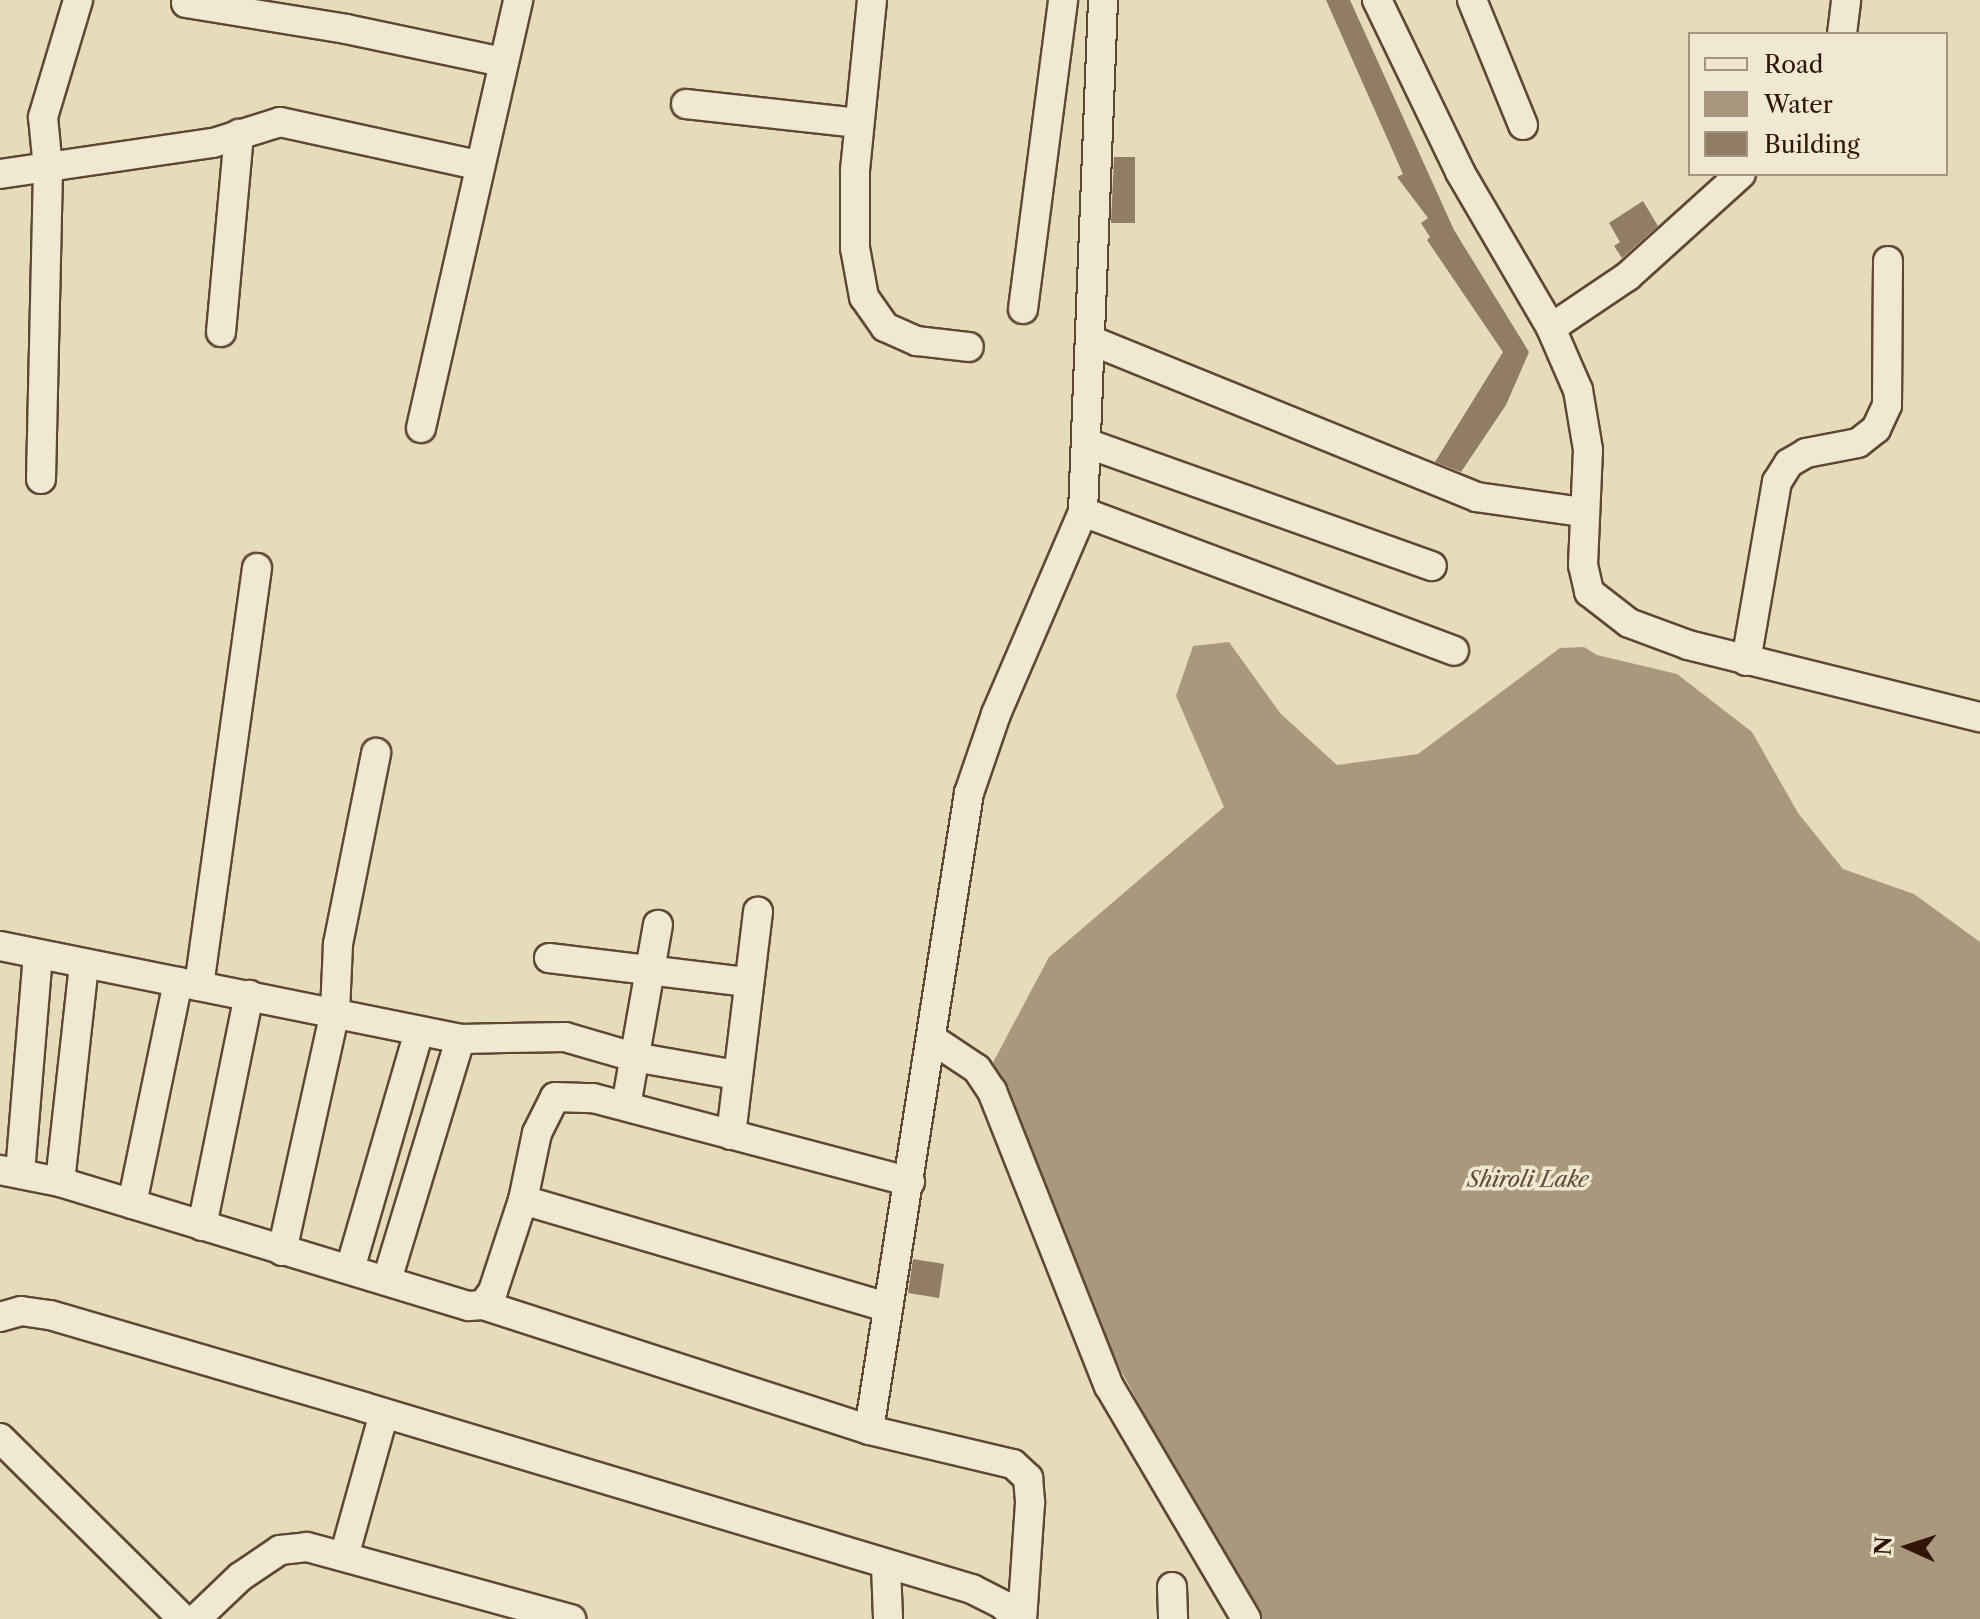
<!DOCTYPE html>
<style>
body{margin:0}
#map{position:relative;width:1980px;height:1619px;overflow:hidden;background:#e7dcba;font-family:"Libre Caslon Text",serif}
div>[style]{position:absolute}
.water>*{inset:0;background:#aa987d}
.building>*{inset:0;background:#917c65}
.roads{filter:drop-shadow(2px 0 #604734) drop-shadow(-2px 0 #604734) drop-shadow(0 2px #604734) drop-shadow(0 -2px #604734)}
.minor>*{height:28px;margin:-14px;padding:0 14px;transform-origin:14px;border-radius:14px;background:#efe8d2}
span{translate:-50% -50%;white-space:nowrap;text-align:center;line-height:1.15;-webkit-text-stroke:7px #efe8d2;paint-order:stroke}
.water-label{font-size:22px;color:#634937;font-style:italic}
.legend{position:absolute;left:1688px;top:32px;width:260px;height:144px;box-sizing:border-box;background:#efe8d2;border:2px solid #a49481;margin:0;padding:10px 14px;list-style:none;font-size:24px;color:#331508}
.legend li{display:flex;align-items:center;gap:16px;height:40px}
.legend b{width:40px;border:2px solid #a49481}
.north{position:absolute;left:1868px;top:1507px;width:80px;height:80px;-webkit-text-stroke:6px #efe8d2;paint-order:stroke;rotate:273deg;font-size:22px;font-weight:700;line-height:32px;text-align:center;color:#331508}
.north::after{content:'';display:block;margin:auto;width:28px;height:36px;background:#331508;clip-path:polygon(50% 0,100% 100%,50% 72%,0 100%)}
</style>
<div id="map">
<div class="water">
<i style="clip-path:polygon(1229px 642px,1280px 713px,1337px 765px,1418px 754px,1560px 648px,1584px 647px,1597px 655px,1677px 674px,1752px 732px,1798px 813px,1843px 869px,1914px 894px,1980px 942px,1980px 1619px,1255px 1619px,1246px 1589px,1199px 1517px,1109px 1348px,988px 1072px,1049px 957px,1224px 807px,1176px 696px,1193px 646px)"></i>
</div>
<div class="building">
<i style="clip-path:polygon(1326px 0,1350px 0,1454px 230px,1529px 352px,1506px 405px,1461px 472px,1435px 462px,1503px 352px,1427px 240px,1430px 237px,1421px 223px,1428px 218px,1397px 177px,1403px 174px)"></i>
<i style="clip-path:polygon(1114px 157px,1135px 157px,1135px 223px,1111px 223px)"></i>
<i style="clip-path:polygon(1643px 201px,1658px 226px,1622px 258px,1614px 246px,1620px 242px,1609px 223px)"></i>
<i style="clip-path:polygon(913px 1259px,944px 1264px,939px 1298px,908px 1293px)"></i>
</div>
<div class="roads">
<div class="minor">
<i style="left:872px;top:0;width:172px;rotate:95.7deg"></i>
<i style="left:855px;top:171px;width:77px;rotate:90deg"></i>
<i style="left:855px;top:248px;width:50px;rotate:79.6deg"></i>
<i style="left:864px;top:297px;width:37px;rotate:55deg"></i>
<i style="left:885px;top:327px;width:35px;rotate:24deg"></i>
<i style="left:917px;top:341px;width:52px;rotate:6.6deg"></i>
<i style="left:1377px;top:0;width:191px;rotate:64.2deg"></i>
<i style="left:1460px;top:172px;width:181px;rotate:59.7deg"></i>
<i style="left:1551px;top:328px;width:68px;rotate:66.5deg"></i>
<i style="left:1578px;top:390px;width:61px;rotate:80.5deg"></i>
<i style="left:1588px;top:450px;width:115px;rotate:92.5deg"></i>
<i style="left:1583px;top:565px;width:28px;rotate:77deg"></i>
<i style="left:1589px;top:592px;width:51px;rotate:37.8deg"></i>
<i style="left:1629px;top:623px;width:63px;rotate:20.4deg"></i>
<i style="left:1688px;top:645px;width:301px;rotate:13.9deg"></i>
<i style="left:1472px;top:0;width:135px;rotate:67.8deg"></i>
<i style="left:186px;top:3px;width:162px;rotate:9.2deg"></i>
<i style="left:346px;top:29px;width:160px;rotate:11.9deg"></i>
<i style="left:1842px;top:34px;width:34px;rotate:-83deg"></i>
<i style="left:686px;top:104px;width:173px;rotate:6.3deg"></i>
<i style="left:0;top:174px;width:215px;rotate:-8.3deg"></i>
<i style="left:213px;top:143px;width:70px;rotate:-17.4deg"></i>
<i style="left:280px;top:122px;width:203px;rotate:12.3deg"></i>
<i style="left:1023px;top:309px;width:312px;rotate:-82.6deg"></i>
<i style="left:1551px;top:328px;width:93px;rotate:-34deg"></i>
<i style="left:1628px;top:276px;width:152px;rotate:-42.1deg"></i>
<i style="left:221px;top:332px;width:199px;rotate:-84.8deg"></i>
<i style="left:1090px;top:340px;width:418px;rotate:22.1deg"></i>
<i style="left:1477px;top:497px;width:107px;rotate:8.1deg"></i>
<i style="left:421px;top:428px;width:439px;rotate:-77.2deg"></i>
<i style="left:1086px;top:443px;width:367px;rotate:19.6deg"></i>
<i style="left:41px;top:479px;width:311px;rotate:-88.7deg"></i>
<i style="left:48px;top:168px;width:51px;rotate:-95.6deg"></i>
<i style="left:43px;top:117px;width:122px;rotate:-73.3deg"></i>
<i style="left:1083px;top:512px;width:396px;rotate:20.5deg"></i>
<i style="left:1746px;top:661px;width:182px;rotate:-80.2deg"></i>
<i style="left:1777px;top:482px;width:22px;rotate:-58deg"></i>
<i style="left:1789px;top:463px;width:20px;rotate:-30deg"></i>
<i style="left:1806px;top:453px;width:53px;rotate:-10.9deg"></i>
<i style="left:1858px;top:443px;width:23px;rotate:-38deg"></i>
<i style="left:1876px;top:429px;width:26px;rotate:-65deg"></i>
<i style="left:1887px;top:405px;width:144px;rotate:-89.6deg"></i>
<i style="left:0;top:946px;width:469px;rotate:11.4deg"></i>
<i style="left:460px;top:1039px;width:105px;rotate:-1.1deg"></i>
<i style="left:565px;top:1037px;width:72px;rotate:16.2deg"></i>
<i style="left:634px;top:1057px;width:104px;rotate:10deg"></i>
<i style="left:549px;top:958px;width:200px;rotate:6.9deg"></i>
<i style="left:199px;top:986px;width:422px;rotate:-82.1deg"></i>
<i style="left:932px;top:1039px;width:54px;rotate:33.7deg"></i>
<i style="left:977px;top:1069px;width:27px;rotate:56deg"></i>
<i style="left:992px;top:1091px;width:317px;rotate:68.4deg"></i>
<i style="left:1109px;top:1386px;width:270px;rotate:59.5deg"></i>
<i style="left:626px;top:1106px;width:184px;rotate:-80deg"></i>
<i style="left:731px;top:1135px;width:225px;rotate:-83.1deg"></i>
<i style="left:0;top:1170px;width:61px;rotate:11.3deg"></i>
<i style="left:60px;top:1182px;width:427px;rotate:16.9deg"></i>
<i style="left:469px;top:1306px;width:14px;rotate:-4deg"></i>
<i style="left:483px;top:1305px;width:17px;rotate:-54deg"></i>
<i style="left:493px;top:1291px;width:96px;rotate:-71.8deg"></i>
<i style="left:523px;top:1200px;width:68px;rotate:-78.2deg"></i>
<i style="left:537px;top:1133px;width:40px;rotate:-63.4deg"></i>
<i style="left:555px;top:1097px;width:38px;rotate:2deg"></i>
<i style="left:593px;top:1098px;width:328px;rotate:14.8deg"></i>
<i style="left:20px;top:1173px;width:218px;rotate:-85.3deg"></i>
<i style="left:60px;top:1182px;width:219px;rotate:-83.7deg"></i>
<i style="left:523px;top:1200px;width:379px;rotate:16.4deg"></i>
<i style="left:132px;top:1204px;width:227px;rotate:-78.3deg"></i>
<i style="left:202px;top:1226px;width:236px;rotate:-78.5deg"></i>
<i style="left:282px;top:1251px;width:246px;rotate:-77.5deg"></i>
<i style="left:335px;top:1011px;width:67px;rotate:-87.4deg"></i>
<i style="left:338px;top:944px;width:195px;rotate:-78.7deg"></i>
<i style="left:350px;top:1269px;width:248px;rotate:-73.8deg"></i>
<i style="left:387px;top:1280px;width:252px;rotate:-73.1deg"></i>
<i style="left:483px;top:1305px;width:406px;rotate:17.9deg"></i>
<i style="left:869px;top:1430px;width:148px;rotate:13.3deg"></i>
<i style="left:1013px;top:1464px;width:21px;rotate:43deg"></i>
<i style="left:1028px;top:1478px;width:25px;rotate:85deg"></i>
<i style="left:1030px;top:1503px;width:116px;rotate:93.9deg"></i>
<i style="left:0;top:1317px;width:22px;rotate:-16deg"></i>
<i style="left:21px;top:1311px;width:29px;rotate:8deg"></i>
<i style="left:50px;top:1315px;width:327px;rotate:16.3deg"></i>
<i style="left:364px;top:1407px;width:635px;rotate:16.66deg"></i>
<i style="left:972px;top:1589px;width:35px;rotate:27deg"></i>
<i style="left:1003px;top:1605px;width:19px;rotate:47deg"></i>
<i style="left:869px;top:1430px;width:645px;rotate:-81.08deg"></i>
<i style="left:969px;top:793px;width:83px;rotate:-71.1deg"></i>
<i style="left:996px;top:714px;width:220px;rotate:-66.7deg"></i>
<i style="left:1083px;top:512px;width:512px;rotate:-87.76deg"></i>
<i style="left:0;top:1438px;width:257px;rotate:44.7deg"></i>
<i style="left:345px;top:1553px;width:145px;rotate:-74.4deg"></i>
<i style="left:886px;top:1566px;width:53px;rotate:87.8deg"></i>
<i style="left:1172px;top:1587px;width:32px;rotate:88deg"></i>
<i style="left:196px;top:1619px;width:61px;rotate:-43.7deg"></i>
<i style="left:240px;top:1577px;width:48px;rotate:-34deg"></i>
<i style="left:280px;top:1550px;width:27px;rotate:-6deg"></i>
<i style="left:307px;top:1547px;width:274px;rotate:15.3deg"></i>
</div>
</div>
<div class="water-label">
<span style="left:1528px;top:1180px">Shiroli Lake</span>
</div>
<ul class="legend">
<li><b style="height:10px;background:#efe8d2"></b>Road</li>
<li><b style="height:22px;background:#aa987d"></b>Water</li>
<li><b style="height:22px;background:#917c65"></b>Building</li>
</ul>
<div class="north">N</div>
</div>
